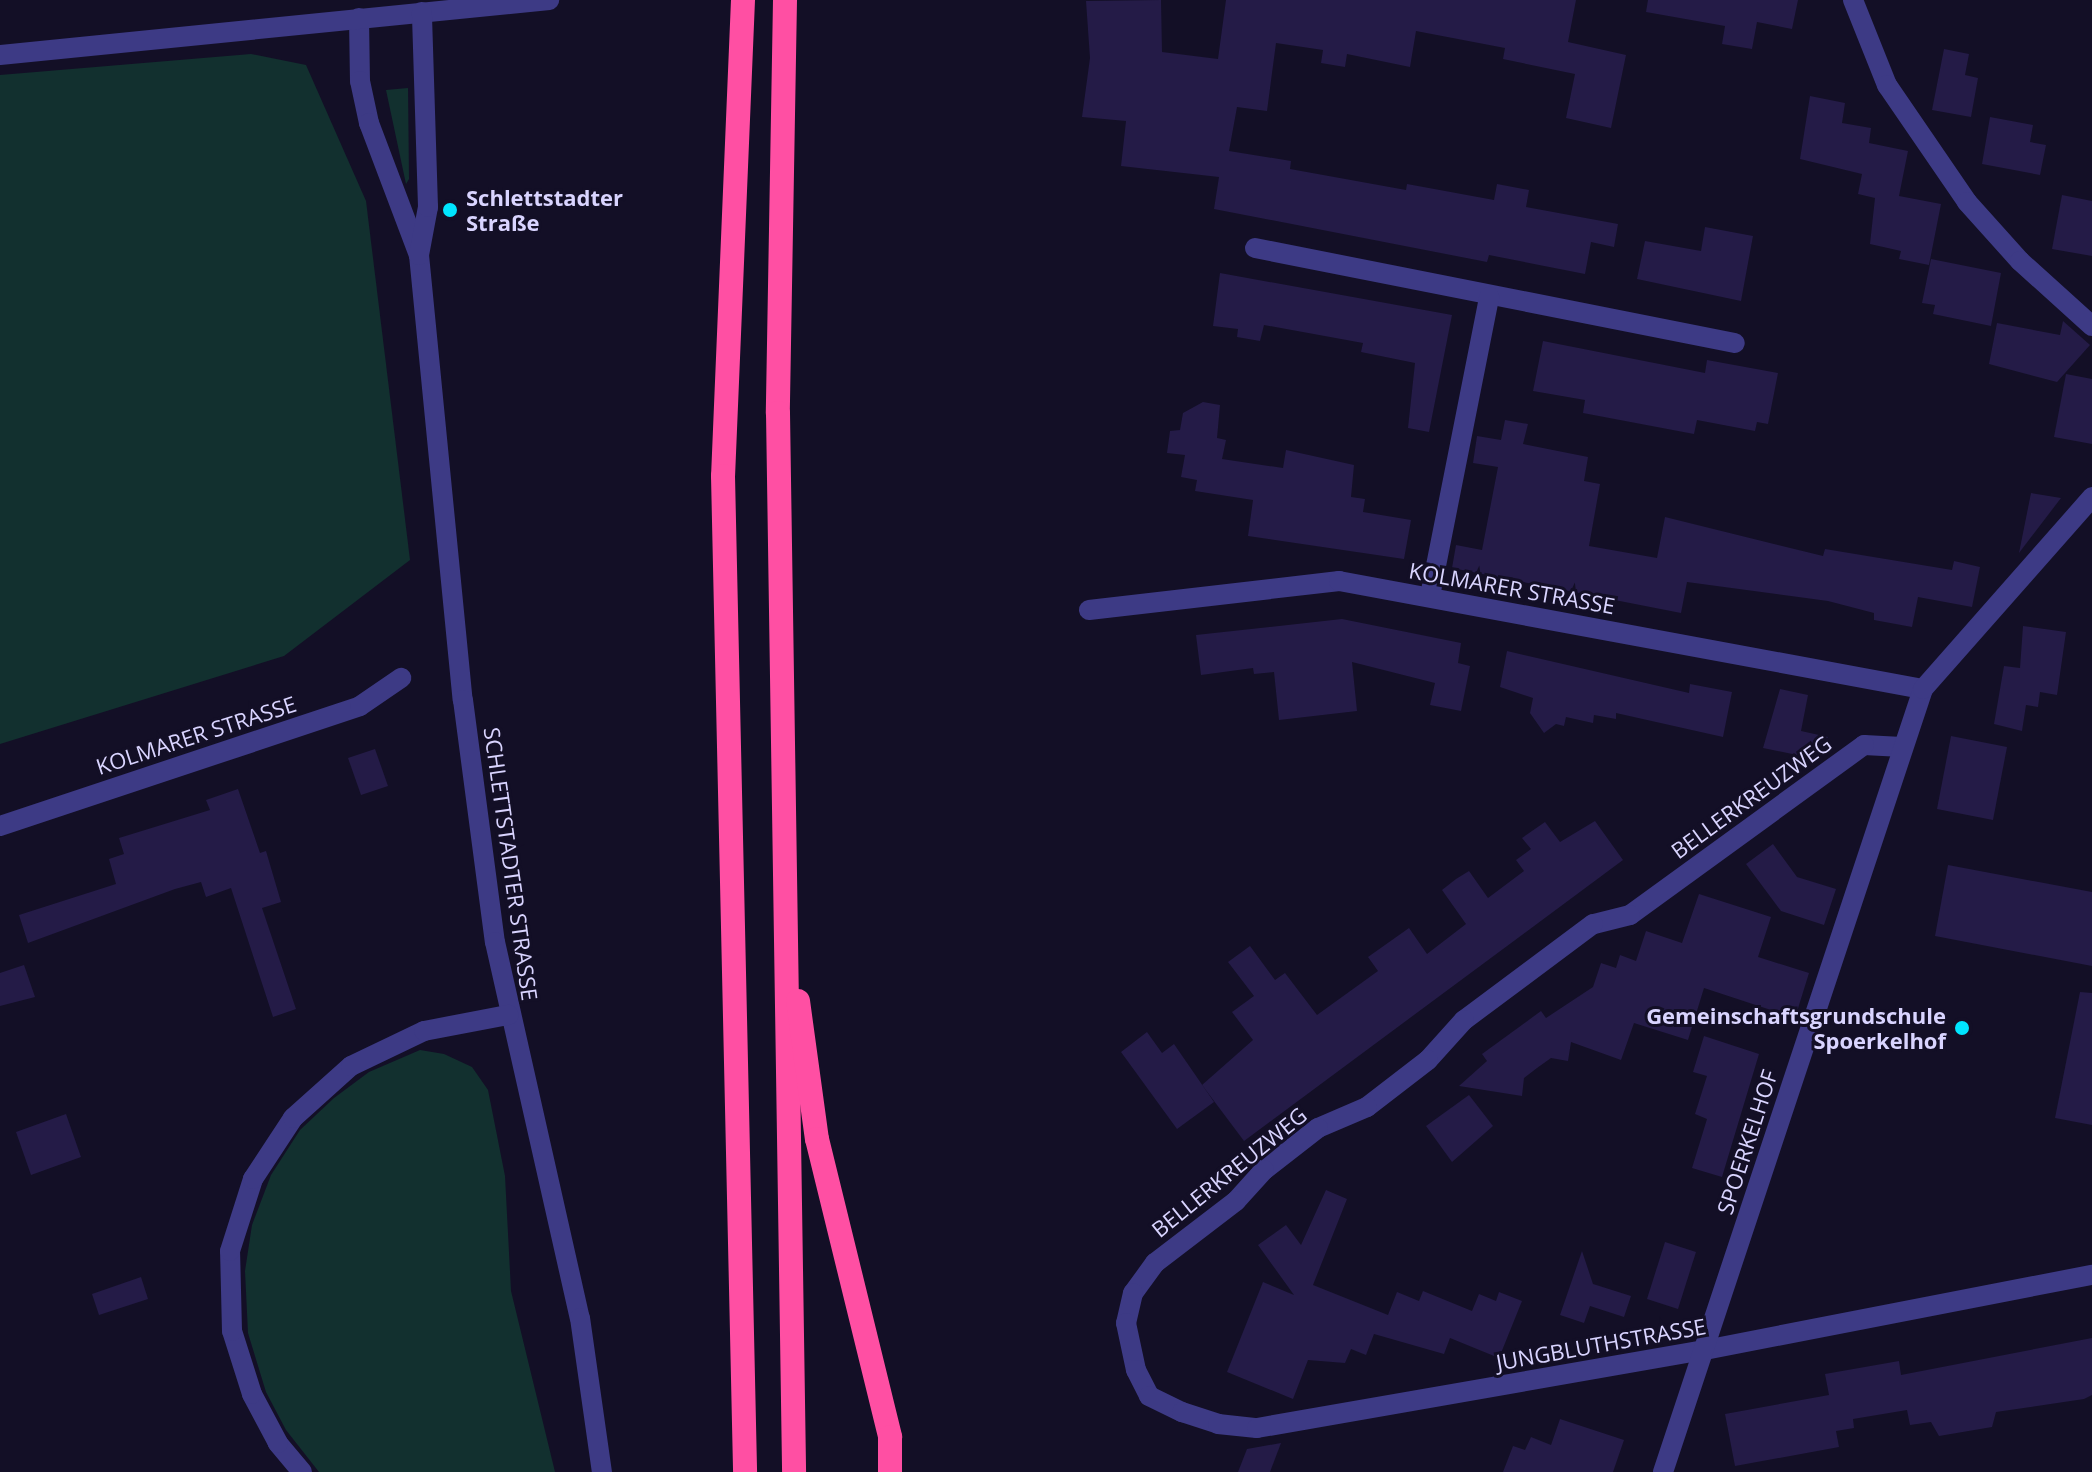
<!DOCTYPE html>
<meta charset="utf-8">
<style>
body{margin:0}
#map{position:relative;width:2092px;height:1472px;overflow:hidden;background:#130f26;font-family:"Open Sans",sans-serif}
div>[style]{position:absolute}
.green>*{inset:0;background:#12302f}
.building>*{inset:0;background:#241b47}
.minor>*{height:20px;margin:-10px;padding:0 10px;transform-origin:10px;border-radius:10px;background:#3d3a85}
.highway>*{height:24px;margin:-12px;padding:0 12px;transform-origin:12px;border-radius:12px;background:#ff4fa3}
.dots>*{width:22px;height:22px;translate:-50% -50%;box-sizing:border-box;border:4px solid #130f26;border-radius:50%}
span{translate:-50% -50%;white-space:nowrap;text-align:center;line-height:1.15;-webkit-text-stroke:6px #130f26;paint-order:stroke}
.poi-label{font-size:22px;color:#d9d4ff;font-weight:700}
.left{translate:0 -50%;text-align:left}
.right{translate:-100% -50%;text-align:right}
.street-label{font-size:22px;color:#d9d4ff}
</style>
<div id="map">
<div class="green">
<i style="clip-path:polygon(251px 54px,306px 65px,366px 201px,410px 560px,284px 656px,0 744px,0 75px)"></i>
<i style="clip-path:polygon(408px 88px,409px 179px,406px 184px,386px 90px)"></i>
<i style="clip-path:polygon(420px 1050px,444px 1054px,472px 1067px,488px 1090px,505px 1176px,511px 1291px,555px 1472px,319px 1472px,286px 1430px,266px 1392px,248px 1333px,245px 1271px,252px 1225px,271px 1175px,300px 1130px,334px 1098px,369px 1072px)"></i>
</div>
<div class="building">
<i style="clip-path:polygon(1161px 0,1162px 52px,1218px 59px,1226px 0,1576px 0,1568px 42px,1626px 55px,1611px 128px,1566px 118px,1575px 74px,1503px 59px,1505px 48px,1416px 31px,1410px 67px,1347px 54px,1345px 67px,1321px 63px,1323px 50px,1276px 43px,1267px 111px,1237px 107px,1229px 151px,1291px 161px,1290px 169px,1406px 190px,1407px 184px,1494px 200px,1497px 184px,1529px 190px,1526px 207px,1618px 224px,1614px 247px,1591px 242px,1585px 274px,1489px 255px,1487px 262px,1214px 209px,1219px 177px,1121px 166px,1126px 121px,1082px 117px,1090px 58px,1086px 1px)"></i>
<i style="clip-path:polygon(1648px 0,1798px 0,1792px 29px,1757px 22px,1752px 49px,1722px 44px,1725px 26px,1646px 12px)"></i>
<i style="clip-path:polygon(1944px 49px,1969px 54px,1965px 75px,1978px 78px,1971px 117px,1932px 110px)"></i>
<i style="clip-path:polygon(1810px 96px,1845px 103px,1842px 123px,1871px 128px,1869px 143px,1908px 151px,1899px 196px,1941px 204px,1929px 265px,1899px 259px,1901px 251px,1870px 244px,1875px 198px,1858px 194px,1862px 174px,1800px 159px)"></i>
<i style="clip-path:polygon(1990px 117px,2033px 125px,2030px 142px,2046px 145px,2040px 175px,1982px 164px)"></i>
<i style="clip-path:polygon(2062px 195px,2092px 201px,2092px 256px,2052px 249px)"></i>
<i style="clip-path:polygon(1705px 227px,1753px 236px,1741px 301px,1637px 279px,1645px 241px,1701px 251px)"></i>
<i style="clip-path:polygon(1931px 259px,2001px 273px,1991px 326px,1933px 314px,1935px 305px,1922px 303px)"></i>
<i style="clip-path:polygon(1220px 273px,1452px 315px,1429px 432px,1408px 428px,1415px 363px,1361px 352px,1363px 343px,1264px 325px,1260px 341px,1237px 337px,1238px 329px,1213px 326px)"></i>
<i style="clip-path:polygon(2063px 321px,2090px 345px,2057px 382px,1989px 364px,1997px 323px,2060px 335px)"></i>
<i style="clip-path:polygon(1543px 341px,1705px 373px,1707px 360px,1778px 373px,1768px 424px,1757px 422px,1755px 431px,1697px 420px,1694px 434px,1583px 413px,1585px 400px,1533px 391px)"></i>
<i style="clip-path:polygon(2066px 374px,2092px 379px,2092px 444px,2054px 437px)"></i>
<i style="clip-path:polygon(1203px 402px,1220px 405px,1217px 438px,1226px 440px,1222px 459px,1283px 468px,1286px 450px,1354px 465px,1351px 497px,1365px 499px,1363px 512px,1411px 520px,1404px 559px,1248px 536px,1253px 500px,1195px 491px,1197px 480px,1181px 477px,1185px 455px,1167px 453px,1170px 431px,1180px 430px,1183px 413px)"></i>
<i style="clip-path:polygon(1505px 420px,1528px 424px,1523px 444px,1588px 457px,1584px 481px,1600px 484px,1589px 546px,1657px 558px,1665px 517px,1823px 556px,1825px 549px,1952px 570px,1954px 561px,1980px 567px,1972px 607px,1918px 597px,1912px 627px,1874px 620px,1874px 613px,1828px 601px,1687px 582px,1681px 613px,1452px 568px,1456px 545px,1482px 550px,1498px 467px,1473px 463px,1477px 436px,1501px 440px)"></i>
<i style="clip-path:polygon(2031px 493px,2061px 498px,2019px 553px)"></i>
<i style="clip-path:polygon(1342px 619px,1461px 643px,1458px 663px,1470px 666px,1461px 711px,1430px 705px,1435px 683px,1352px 662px,1357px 711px,1279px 720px,1274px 672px,1254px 674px,1253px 668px,1201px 675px,1196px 635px)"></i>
<i style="clip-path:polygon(2023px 626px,2066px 632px,2057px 695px,2040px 692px,2038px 707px,2026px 705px,2022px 731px,1994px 724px,2004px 666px,2020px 668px)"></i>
<i style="clip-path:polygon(1507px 651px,1689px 693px,1690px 684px,1732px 692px,1723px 737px,1616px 713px,1616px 719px,1594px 715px,1593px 723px,1566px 717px,1564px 726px,1556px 724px,1544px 733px,1530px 713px,1533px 698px,1500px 687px)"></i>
<i style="clip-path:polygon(1780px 689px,1808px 695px,1801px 731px,1828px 737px,1821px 760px,1763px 748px)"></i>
<i style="clip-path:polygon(1951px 736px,2007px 747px,1993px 820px,1937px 809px)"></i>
<i style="clip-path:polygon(375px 749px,388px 786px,361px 795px,348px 758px)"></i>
<i style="clip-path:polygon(238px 789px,260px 853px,266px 851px,281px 902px,262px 908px,296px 1009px,273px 1017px,231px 888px,206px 897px,201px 882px,175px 889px,28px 943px,19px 915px,116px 884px,109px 859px,124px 854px,119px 838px,210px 810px,206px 800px)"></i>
<i style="clip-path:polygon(1595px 821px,1623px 860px,1244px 1141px,1202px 1085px,1253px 1040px,1232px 1012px,1254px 996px,1228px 962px,1250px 946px,1275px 980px,1285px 973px,1317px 1015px,1378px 971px,1368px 957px,1409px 928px,1427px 954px,1466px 924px,1442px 890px,1456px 879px,1469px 871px,1488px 898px,1524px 871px,1516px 860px,1531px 849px,1522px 838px,1545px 822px,1560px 842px)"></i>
<i style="clip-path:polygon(1773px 844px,1797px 877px,1836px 889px,1824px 925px,1781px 911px,1746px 864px)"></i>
<i style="clip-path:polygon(1948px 865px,2092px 892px,2092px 966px,1935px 936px)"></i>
<i style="clip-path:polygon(1699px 894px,1771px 917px,1758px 957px,1809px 973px,1795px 1018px,1704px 988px,1688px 1040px,1634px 1023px,1621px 1060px,1571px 1042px,1568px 1061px,1551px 1058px,1537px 1068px,1524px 1078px,1522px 1096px,1459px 1086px,1487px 1061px,1482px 1054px,1541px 1011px,1546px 1018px,1593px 987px,1601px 963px,1616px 968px,1620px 955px,1636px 961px,1646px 931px,1682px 943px)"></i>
<i style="clip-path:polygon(24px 965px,35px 997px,0 1006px,0 973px)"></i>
<i style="clip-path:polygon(2080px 992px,2092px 993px,2092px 1125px,2055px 1118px)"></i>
<i style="clip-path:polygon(1147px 1032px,1162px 1053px,1174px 1044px,1214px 1102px,1177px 1129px,1121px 1052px)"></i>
<i style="clip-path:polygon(1704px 1036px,1759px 1054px,1722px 1177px,1692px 1168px,1707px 1119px,1695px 1114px,1707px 1076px,1693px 1072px)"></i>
<i style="clip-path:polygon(1469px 1095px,1493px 1126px,1452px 1162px,1426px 1126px)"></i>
<i style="clip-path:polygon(66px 1114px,81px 1157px,31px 1175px,16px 1132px)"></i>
<i style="clip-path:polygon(1326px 1190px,1347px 1199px,1313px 1285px,1388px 1315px,1397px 1292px,1419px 1301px,1423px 1291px,1472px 1311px,1479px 1294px,1496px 1301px,1499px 1292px,1522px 1301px,1499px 1358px,1450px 1338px,1444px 1354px,1374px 1334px,1366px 1355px,1351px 1349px,1345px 1363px,1308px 1360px,1293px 1399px,1227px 1372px,1263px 1282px,1294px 1295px,1258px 1245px,1286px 1225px,1301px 1245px)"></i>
<i style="clip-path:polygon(1665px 1242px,1696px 1252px,1678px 1309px,1647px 1299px)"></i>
<i style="clip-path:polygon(1582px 1251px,1593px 1284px,1631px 1296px,1624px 1317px,1590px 1306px,1584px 1323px,1560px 1315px)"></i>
<i style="clip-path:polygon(141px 1277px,148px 1299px,99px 1315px,92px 1294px)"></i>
<i style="clip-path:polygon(2092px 1338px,2092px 1395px,2084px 1399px,1996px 1412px,1992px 1427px,1939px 1436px,1931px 1422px,1910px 1425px,1907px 1410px,1853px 1419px,1854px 1428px,1836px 1431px,1839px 1447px,1735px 1466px,1725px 1414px,1829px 1395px,1825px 1374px,1899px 1361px,1901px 1375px)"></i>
<i style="clip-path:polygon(1560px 1419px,1624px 1440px,1613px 1472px,1503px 1472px,1513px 1446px,1525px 1450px,1531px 1437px,1551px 1445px)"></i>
<i style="clip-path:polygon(1281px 1443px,1270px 1472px,1238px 1472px,1247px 1449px)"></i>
</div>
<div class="minor">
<i style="left:1853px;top:0;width:92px;rotate:68.2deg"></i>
<i style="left:1887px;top:85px;width:142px;rotate:55.6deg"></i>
<i style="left:1967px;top:202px;width:79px;rotate:48.1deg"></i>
<i style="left:2020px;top:261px;width:97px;rotate:42.1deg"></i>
<i style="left:359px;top:18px;width:63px;rotate:89.1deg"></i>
<i style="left:360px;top:81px;width:43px;rotate:77.9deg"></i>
<i style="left:369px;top:123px;width:141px;rotate:69.3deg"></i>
<i style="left:419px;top:255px;width:447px;rotate:84.4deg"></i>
<i style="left:463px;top:700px;width:244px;rotate:82.5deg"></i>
<i style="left:495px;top:942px;width:385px;rotate:77.3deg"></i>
<i style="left:580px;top:1318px;width:156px;rotate:81.9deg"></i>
<i style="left:0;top:55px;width:552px;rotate:-5.72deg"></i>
<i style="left:1255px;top:248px;width:489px;rotate:11.2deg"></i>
<i style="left:419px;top:255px;width:49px;rotate:-79.4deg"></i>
<i style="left:428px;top:207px;width:195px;rotate:-91.8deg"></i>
<i style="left:1430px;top:596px;width:305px;rotate:-78.8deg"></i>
<i style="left:1089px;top:610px;width:252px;rotate:-6.6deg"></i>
<i style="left:1339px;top:581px;width:594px;rotate:10.48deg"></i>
<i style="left:1902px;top:747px;width:38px;rotate:-177deg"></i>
<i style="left:1864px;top:745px;width:289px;rotate:144deg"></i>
<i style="left:1630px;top:915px;width:38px;rotate:166deg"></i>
<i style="left:1593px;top:924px;width:161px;rotate:143.3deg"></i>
<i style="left:1464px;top:1020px;width:54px;rotate:132deg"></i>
<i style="left:1428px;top:1060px;width:77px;rotate:142.4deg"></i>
<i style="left:1367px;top:1107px;width:53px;rotate:156.8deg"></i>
<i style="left:1318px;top:1128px;width:68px;rotate:142.1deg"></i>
<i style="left:1264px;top:1170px;width:42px;rotate:132.1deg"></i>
<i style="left:1236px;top:1201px;width:102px;rotate:142.6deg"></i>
<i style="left:1155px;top:1263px;width:37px;rotate:126deg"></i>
<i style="left:1133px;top:1293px;width:31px;rotate:103deg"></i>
<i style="left:1126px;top:1323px;width:48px;rotate:78deg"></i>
<i style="left:1136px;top:1370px;width:29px;rotate:63deg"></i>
<i style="left:1149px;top:1396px;width:37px;rotate:26deg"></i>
<i style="left:1182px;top:1412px;width:38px;rotate:18deg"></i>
<i style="left:1218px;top:1424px;width:39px;rotate:6deg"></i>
<i style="left:1257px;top:1428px;width:455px;rotate:-9.9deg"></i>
<i style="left:1705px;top:1350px;width:394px;rotate:-11deg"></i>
<i style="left:0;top:826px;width:379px;rotate:-18.4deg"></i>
<i style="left:360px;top:706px;width:50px;rotate:-34.3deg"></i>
<i style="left:302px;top:1472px;width:38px;rotate:-130deg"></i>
<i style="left:278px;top:1443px;width:55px;rotate:-118deg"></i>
<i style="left:252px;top:1394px;width:66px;rotate:-107.6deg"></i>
<i style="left:232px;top:1331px;width:80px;rotate:-91.4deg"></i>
<i style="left:230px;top:1251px;width:76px;rotate:-72.3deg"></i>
<i style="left:253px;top:1179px;width:73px;rotate:-56.7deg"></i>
<i style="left:293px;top:1118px;width:78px;rotate:-41.9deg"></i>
<i style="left:351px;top:1066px;width:81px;rotate:-25.6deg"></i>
<i style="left:424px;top:1031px;width:86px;rotate:-10.8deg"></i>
<i style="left:1663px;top:1472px;width:825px;rotate:-71.63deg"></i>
<i style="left:1923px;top:689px;width:256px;rotate:-48.6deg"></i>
</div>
<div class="highway">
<i style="left:743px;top:0;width:476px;rotate:92.4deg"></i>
<i style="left:723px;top:476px;width:996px;rotate:88.73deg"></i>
<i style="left:785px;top:0;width:413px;rotate:91deg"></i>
<i style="left:778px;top:413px;width:1059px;rotate:89.13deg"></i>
<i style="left:798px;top:1001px;width:139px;rotate:82.2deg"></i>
<i style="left:817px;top:1139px;width:307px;rotate:76.2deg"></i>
<i style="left:890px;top:1437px;width:35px;rotate:90deg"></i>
</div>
<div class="dots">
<i style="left:450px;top:210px;background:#00e5ff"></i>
<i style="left:1962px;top:1028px;background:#00e5ff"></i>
</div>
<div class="poi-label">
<span class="left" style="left:466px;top:210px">Schlettstadter<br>Straße</span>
<span class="right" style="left:1946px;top:1028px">Gemeinschaftsgrundschule<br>Spoerkelhof</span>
</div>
<div class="street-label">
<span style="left:1512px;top:588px;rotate:10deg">KOLMARER STRASSE</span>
<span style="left:196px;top:735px;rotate:-18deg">KOLMARER STRASSE</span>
<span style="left:1751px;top:797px;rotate:-36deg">BELLERKREUZWEG</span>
<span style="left:511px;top:864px;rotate:82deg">SCHLETTSTADTER STRASSE</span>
<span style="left:1747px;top:1142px;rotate:-72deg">SPOERKELHOF</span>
<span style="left:1229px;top:1172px;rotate:-39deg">BELLERKREUZWEG</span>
<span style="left:1601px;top:1344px;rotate:-10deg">JUNGBLUTHSTRASSE</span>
</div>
</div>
